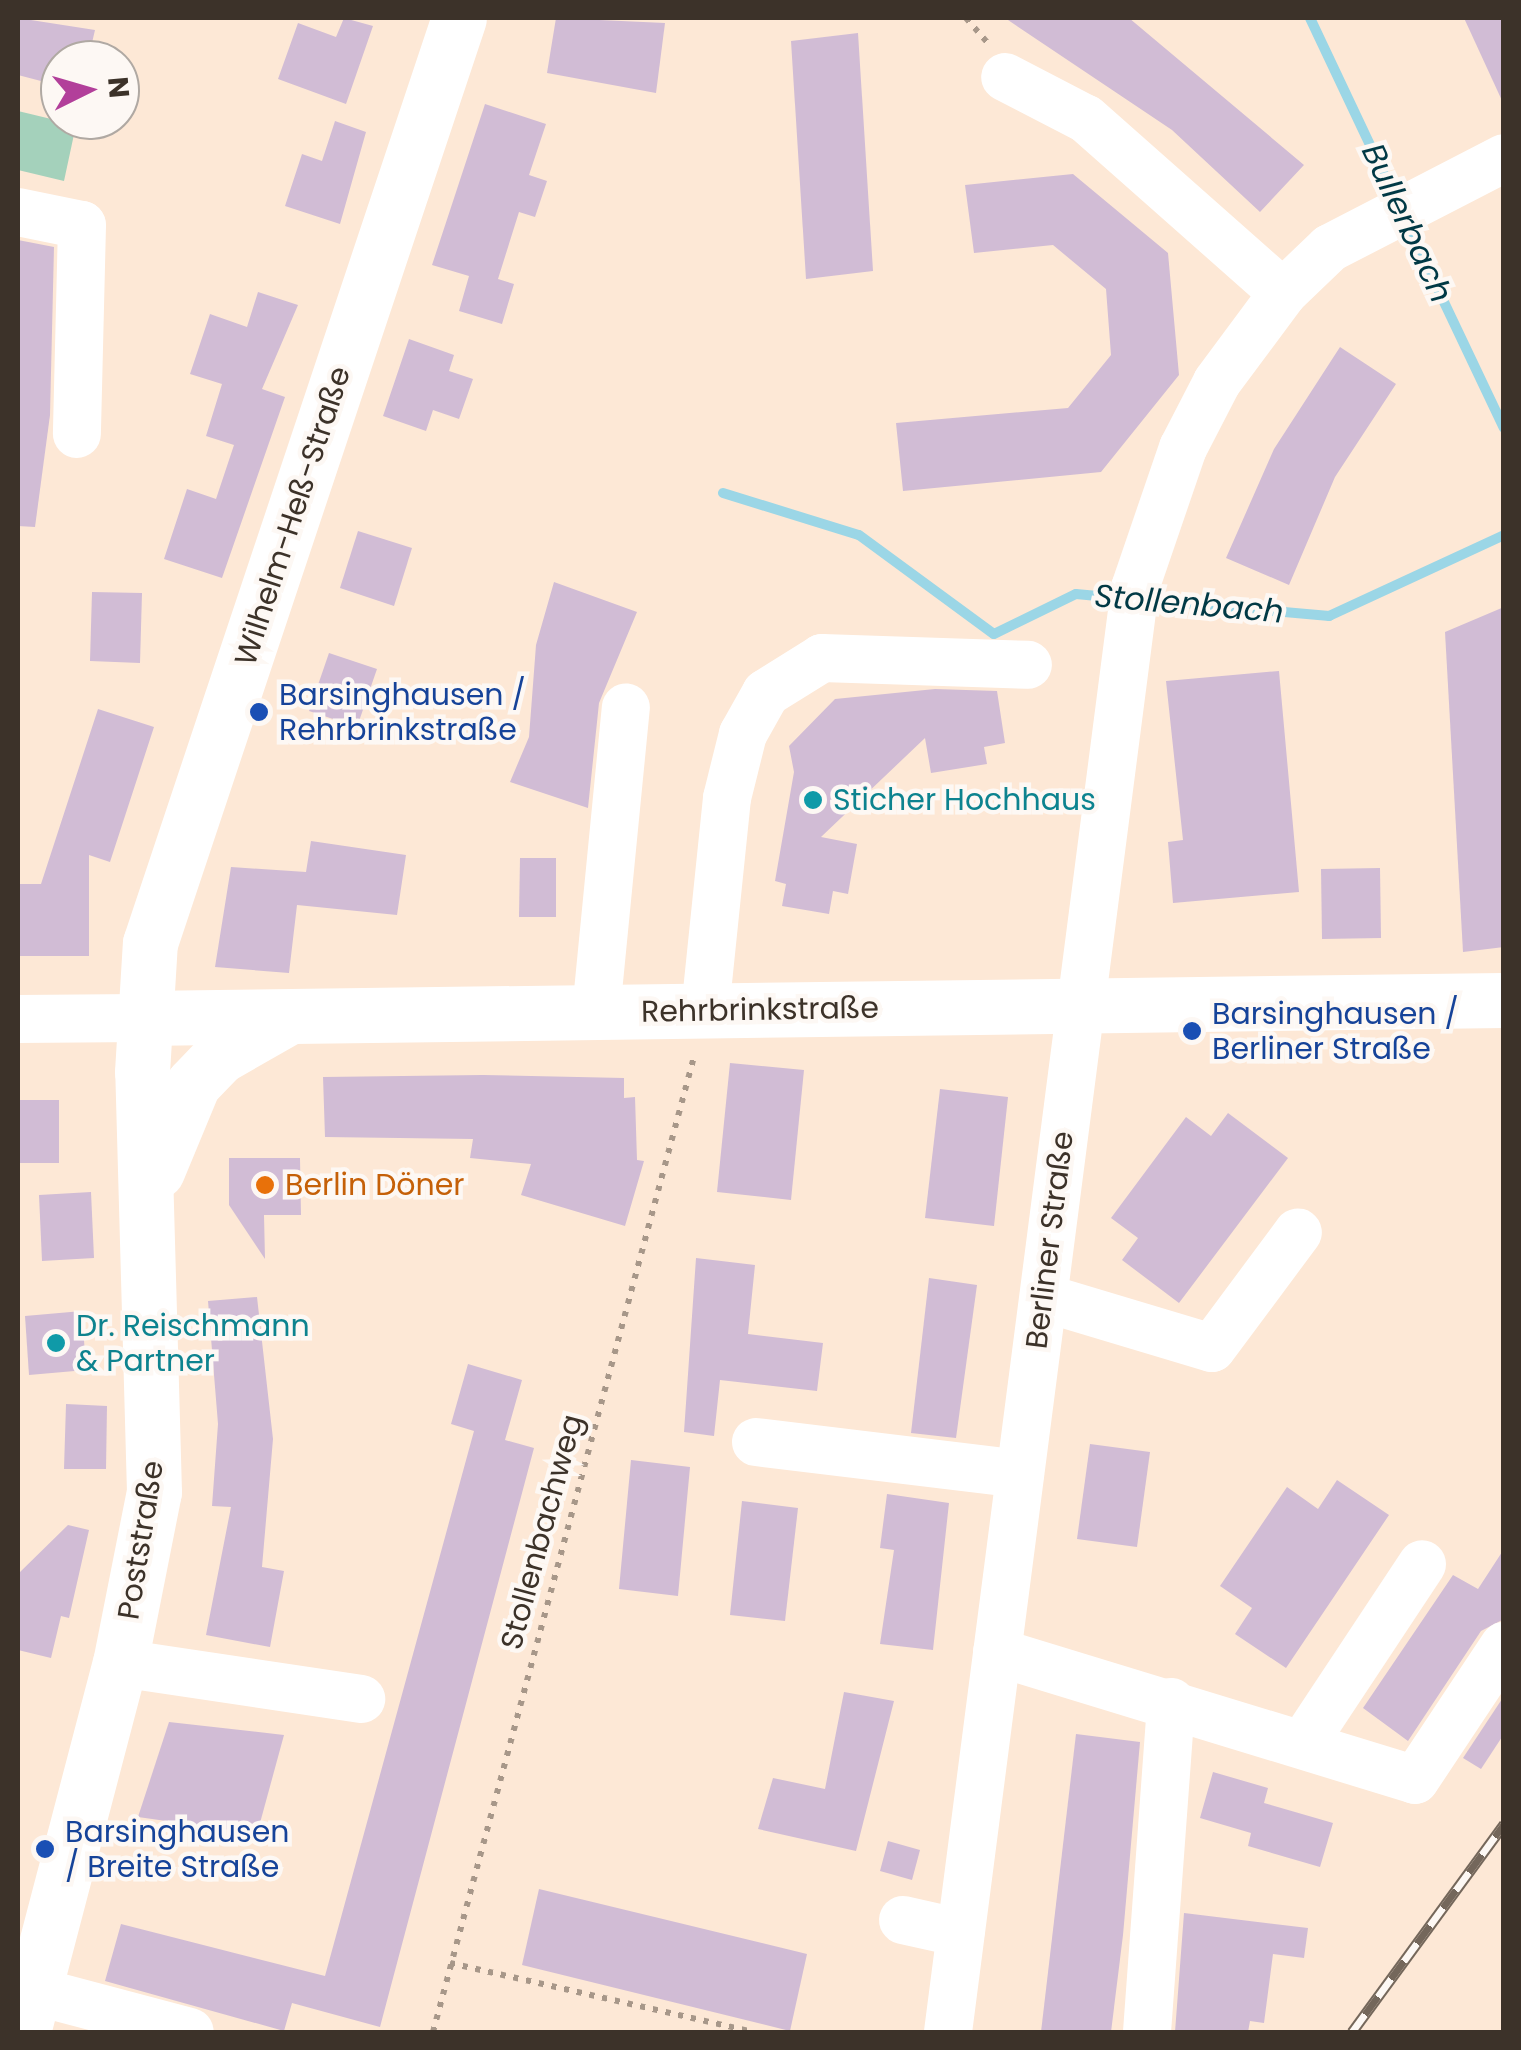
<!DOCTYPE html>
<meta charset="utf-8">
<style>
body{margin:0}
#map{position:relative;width:1521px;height:2050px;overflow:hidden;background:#fde8d6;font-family:Poppins,sans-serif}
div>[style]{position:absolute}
.green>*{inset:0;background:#a4d1bb}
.stream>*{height:10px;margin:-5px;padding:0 5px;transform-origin:5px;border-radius:5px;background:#9bd6e6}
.building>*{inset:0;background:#d1bcd5}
.path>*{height:6px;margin-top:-3px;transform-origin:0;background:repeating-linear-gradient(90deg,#a79789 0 5px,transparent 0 13px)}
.minor>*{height:48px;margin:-24px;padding:0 24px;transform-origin:24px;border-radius:24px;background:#fff}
.major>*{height:55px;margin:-27.5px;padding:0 27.5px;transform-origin:27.5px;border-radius:27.5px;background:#fff}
.rail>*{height:11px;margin-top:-5.5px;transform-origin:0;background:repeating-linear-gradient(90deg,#fdf8f4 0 22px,#74675b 0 44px);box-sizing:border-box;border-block:2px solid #74675b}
.dots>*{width:28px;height:28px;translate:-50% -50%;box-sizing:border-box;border:5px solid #fdf8f4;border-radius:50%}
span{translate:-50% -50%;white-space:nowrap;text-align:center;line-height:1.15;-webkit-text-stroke:9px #fdf8f4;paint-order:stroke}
.street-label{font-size:30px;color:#3c3229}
.transit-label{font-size:30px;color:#164399}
.left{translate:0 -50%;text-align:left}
.culture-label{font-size:30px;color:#0d838f}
.food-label{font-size:30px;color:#c56008}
.water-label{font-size:32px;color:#013945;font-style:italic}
.frame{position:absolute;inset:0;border:20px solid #3c3229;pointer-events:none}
.north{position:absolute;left:40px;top:40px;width:100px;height:100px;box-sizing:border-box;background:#fdf8f4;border:2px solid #b0a9a3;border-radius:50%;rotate:85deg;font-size:28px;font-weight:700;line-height:40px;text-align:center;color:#3c3229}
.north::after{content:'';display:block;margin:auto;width:35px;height:45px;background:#b23f9a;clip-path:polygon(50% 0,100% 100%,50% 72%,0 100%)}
</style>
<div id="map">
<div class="green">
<i style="clip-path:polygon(18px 111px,76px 125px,64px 181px,18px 170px)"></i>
</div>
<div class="stream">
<i style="left:1310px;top:18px;width:204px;rotate:64.7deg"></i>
<i style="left:1406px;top:222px;width:228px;rotate:64.6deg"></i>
<i style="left:723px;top:493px;width:142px;rotate:17.2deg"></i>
<i style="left:859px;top:535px;width:167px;rotate:36.3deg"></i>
<i style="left:994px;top:634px;width:91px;rotate:-26deg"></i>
<i style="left:1076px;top:594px;width:43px;rotate:5.3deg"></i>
<i style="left:1146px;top:600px;width:184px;rotate:5deg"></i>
<i style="left:1329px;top:616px;width:193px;rotate:-24.8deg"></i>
</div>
<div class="building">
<i style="clip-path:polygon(18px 18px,95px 30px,88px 60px,60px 60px,60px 86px,18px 75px)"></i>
<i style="clip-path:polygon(344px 18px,373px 26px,346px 104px,278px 79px,298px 23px,336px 37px)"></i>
<i style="clip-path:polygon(556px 18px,665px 23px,656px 93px,547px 73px)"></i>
<i style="clip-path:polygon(1005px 18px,1129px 18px,1304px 165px,1260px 212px,1172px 130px)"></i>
<i style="clip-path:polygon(1464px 18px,1504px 18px,1504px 105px)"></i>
<i style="clip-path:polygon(858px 33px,873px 271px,806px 279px,791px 41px)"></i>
<i style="clip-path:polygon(485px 104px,546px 124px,529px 175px,547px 181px,535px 217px,519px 212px,498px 279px,514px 284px,502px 324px,459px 311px,469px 276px,432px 265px)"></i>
<i style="clip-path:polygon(335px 121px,366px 132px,340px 224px,285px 206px,302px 154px,322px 161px)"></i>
<i style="clip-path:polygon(1073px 174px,1168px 253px,1179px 375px,1101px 472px,903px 491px,896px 423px,1068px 408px,1111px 355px,1106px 289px,1053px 245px,974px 253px,965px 185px)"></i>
<i style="clip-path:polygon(18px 240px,54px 247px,50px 415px,35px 527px,18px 526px)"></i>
<i style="clip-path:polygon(258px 292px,298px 305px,262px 389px,285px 397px,222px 578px,164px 559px,187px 489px,216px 499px,234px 445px,206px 436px,222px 384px,190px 374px,210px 314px,247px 327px)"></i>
<i style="clip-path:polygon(409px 339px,454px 355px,449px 371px,473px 379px,459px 419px,433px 410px,426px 431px,383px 416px)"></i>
<i style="clip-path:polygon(1340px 347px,1396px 384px,1335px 477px,1289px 585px,1226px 558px,1274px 449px)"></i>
<i style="clip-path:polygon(358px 531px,412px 548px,394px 606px,340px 588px)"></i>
<i style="clip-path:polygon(554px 582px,637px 612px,599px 703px,588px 808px,510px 782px,529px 737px,536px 645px)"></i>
<i style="clip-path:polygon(92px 592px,142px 593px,140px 663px,90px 661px)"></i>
<i style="clip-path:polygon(1504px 607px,1504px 947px,1463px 952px,1445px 632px)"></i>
<i style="clip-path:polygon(329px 653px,377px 669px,357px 727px,309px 711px)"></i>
<i style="clip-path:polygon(1279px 671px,1299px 892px,1173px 903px,1168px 842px,1183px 840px,1166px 681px)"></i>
<i style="clip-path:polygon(935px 689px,997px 691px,1005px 743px,984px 747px,987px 764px,931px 773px,925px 738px,821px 837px,857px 844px,848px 894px,833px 891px,829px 914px,782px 906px,786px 884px,775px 881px,794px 772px,789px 746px,835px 699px)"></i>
<i style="clip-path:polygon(98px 709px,154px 727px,110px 862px,89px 855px,89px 956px,18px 956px,18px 884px,41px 884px)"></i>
<i style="clip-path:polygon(311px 841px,406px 855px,397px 915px,297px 905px,289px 973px,215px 967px,231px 867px,306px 872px)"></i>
<i style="clip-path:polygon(520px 858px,556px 858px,556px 917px,519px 917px)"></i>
<i style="clip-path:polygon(1380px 868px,1381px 938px,1322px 939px,1321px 869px)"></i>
<i style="clip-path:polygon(730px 1063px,804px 1070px,791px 1200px,717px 1192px)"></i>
<i style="clip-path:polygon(483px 1075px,624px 1078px,624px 1098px,635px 1097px,637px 1160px,644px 1161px,625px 1226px,521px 1195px,531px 1164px,470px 1158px,473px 1139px,325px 1137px,323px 1077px)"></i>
<i style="clip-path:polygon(940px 1089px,1008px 1097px,994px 1226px,925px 1218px)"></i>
<i style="clip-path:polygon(18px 1100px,59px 1100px,59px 1163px,18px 1163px)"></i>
<i style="clip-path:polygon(1228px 1113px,1288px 1158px,1179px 1303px,1122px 1260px,1138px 1238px,1111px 1218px,1186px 1117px,1211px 1136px)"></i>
<i style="clip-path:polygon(229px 1158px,300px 1158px,301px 1215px,264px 1215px,265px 1259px,229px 1205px)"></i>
<i style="clip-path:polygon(91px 1192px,94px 1258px,42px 1261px,39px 1195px)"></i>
<i style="clip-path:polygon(696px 1258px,755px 1265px,748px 1334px,823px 1343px,817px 1391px,720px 1380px,714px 1436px,684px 1432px)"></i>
<i style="clip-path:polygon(929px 1278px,977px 1285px,956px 1438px,911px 1433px)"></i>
<i style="clip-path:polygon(257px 1297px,273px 1439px,262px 1567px,284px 1571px,270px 1647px,206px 1635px,231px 1507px,212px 1506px,218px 1424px,208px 1301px)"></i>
<i style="clip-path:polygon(82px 1311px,86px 1370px,29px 1375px,25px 1316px)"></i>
<i style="clip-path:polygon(468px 1364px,522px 1380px,505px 1440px,534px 1448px,380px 2027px,292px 2003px,284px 2031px,105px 1981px,121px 1924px,325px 1976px,474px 1431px,451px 1424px)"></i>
<i style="clip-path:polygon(66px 1404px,107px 1406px,106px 1469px,64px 1469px)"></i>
<i style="clip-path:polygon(1090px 1444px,1150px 1452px,1137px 1547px,1077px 1539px)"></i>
<i style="clip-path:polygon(631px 1460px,690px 1467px,678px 1596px,619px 1589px)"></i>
<i style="clip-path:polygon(1337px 1480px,1389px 1515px,1286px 1668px,1235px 1634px,1252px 1608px,1220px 1586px,1287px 1487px,1318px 1509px)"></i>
<i style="clip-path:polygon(887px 1494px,949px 1503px,933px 1650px,880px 1644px,894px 1550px,880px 1548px)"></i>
<i style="clip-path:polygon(742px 1501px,798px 1508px,785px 1621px,730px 1615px)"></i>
<i style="clip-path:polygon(68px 1525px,89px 1530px,69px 1618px,61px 1616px,51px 1658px,18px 1650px,18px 1574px)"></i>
<i style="clip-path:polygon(1504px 1549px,1504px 1619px,1481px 1631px,1408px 1741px,1363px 1708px,1453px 1575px,1478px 1589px)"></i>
<i style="clip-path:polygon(844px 1692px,894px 1701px,856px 1851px,758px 1829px,773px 1778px,825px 1789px)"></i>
<i style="clip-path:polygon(1504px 1696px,1504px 1734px,1481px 1769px,1463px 1758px)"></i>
<i style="clip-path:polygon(169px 1722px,284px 1735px,257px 1834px,138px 1817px)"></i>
<i style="clip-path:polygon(1076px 1734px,1140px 1742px,1123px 1935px,1111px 2032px,1041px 2032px)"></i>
<i style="clip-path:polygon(1213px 1772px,1268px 1788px,1264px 1803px,1333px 1823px,1320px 1867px,1248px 1846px,1251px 1833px,1200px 1818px)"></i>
<i style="clip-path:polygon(888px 1841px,920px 1850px,912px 1880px,880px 1871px)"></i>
<i style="clip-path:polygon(539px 1889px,807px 1954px,790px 2031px,522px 1965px)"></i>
<i style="clip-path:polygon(1184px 1913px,1308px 1928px,1304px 1958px,1273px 1954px,1264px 2023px,1250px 2021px,1248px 2032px,1175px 2032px)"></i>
</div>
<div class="path">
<i style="left:966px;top:18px;width:32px;rotate:49deg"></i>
<i style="left:450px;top:1963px;width:312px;rotate:12.8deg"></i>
<i style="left:433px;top:2032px;width:1013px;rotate:-75.02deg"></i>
</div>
<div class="minor">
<i style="left:18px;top:212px;width:65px;rotate:11.5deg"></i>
<i style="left:82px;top:225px;width:209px;rotate:91.4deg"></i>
<i style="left:1283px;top:293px;width:65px;rotate:-43.8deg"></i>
<i style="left:1330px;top:248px;width:196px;rotate:-27.3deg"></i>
<i style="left:705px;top:1011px;width:214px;rotate:-84.1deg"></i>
<i style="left:727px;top:798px;width:66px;rotate:-76deg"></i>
<i style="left:743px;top:734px;width:47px;rotate:-60.7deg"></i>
<i style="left:766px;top:693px;width:66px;rotate:-32deg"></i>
<i style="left:822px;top:658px;width:206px;rotate:1.9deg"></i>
<i style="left:596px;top:1012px;width:306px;rotate:-84.4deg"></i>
<i style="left:18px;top:1019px;width:124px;rotate:-0.5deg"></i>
<i style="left:1045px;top:1298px;width:174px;rotate:16.7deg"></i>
<i style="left:1212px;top:1348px;width:144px;rotate:-53.4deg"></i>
<i style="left:756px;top:1442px;width:266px;rotate:6.9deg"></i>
<i style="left:997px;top:1652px;width:437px;rotate:17deg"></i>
<i style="left:1415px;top:1780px;width:161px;rotate:-56.4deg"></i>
<i style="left:120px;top:1663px;width:244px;rotate:8.5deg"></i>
<i style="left:1305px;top:1741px;width:212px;rotate:-56.5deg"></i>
<i style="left:903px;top:1920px;width:59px;rotate:12.6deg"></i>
<i style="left:35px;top:1991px;width:160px;rotate:14.8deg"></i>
<i style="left:948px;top:2032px;width:1456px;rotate:-82.62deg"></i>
<i style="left:1135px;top:588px;width:148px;rotate:-71.1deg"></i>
<i style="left:1183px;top:448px;width:74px;rotate:-62.7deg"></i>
<i style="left:1217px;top:382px;width:111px;rotate:-53.4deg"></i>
<i style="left:1283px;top:293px;width:263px;rotate:-138.5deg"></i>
<i style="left:1086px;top:119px;width:91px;rotate:-152.6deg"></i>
<i style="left:1147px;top:2032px;width:331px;rotate:-85.8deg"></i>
</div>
<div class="major">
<i style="left:142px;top:1018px;width:1362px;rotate:-0.76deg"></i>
<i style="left:157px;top:1171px;width:94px;rotate:-67.5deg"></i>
<i style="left:193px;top:1084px;width:39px;rotate:-46deg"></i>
<i style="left:220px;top:1056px;width:75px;rotate:-29.6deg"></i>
<i style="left:23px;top:2032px;width:382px;rotate:-75.3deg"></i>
<i style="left:120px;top:1663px;width:174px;rotate:-78.8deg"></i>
<i style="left:154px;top:1492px;width:420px;rotate:-91.6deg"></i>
<i style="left:142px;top:1072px;width:129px;rotate:-86.5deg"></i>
<i style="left:150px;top:943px;width:975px;rotate:-71.53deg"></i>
</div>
<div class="rail">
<i style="left:1352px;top:2032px;width:258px;rotate:-53.8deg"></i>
</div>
<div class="dots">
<i style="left:259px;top:712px;background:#1a4fb4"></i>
<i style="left:813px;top:800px;background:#0f9aa8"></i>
<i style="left:1192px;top:1031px;background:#1a4fb4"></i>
<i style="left:265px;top:1185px;background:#e8710a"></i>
<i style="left:56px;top:1343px;background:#0f9aa8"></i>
<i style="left:45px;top:1849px;background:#1a4fb4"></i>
</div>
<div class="street-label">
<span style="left:293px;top:516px;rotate:-72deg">Wilhelm-Heß-Straße</span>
<span style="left:760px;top:1010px;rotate:-1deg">Rehrbrinkstraße</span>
<span style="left:1050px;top:1240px;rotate:-83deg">Berliner Straße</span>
<span style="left:542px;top:1532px;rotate:-75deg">Stollenbachweg</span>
<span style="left:141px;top:1540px;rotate:-81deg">Poststraße</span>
</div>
<div class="transit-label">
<span class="left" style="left:279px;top:712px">Barsinghausen /<br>Rehrbrinkstraße</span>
<span class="left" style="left:1212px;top:1031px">Barsinghausen /<br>Berliner Straße</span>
<span class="left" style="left:65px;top:1849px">Barsinghausen<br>/ Breite Straße</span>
</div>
<div class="culture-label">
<span class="left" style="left:833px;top:800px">Sticher Hochhaus</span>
<span class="left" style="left:76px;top:1343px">Dr. Reischmann<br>&amp; Partner</span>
</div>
<div class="food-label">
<span class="left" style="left:285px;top:1185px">Berlin Döner</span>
</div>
<div class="water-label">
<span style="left:1407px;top:223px;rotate:65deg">Bullerbach</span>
<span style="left:1189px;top:604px;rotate:5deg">Stollenbach</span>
</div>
<div class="frame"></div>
<div class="north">N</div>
</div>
